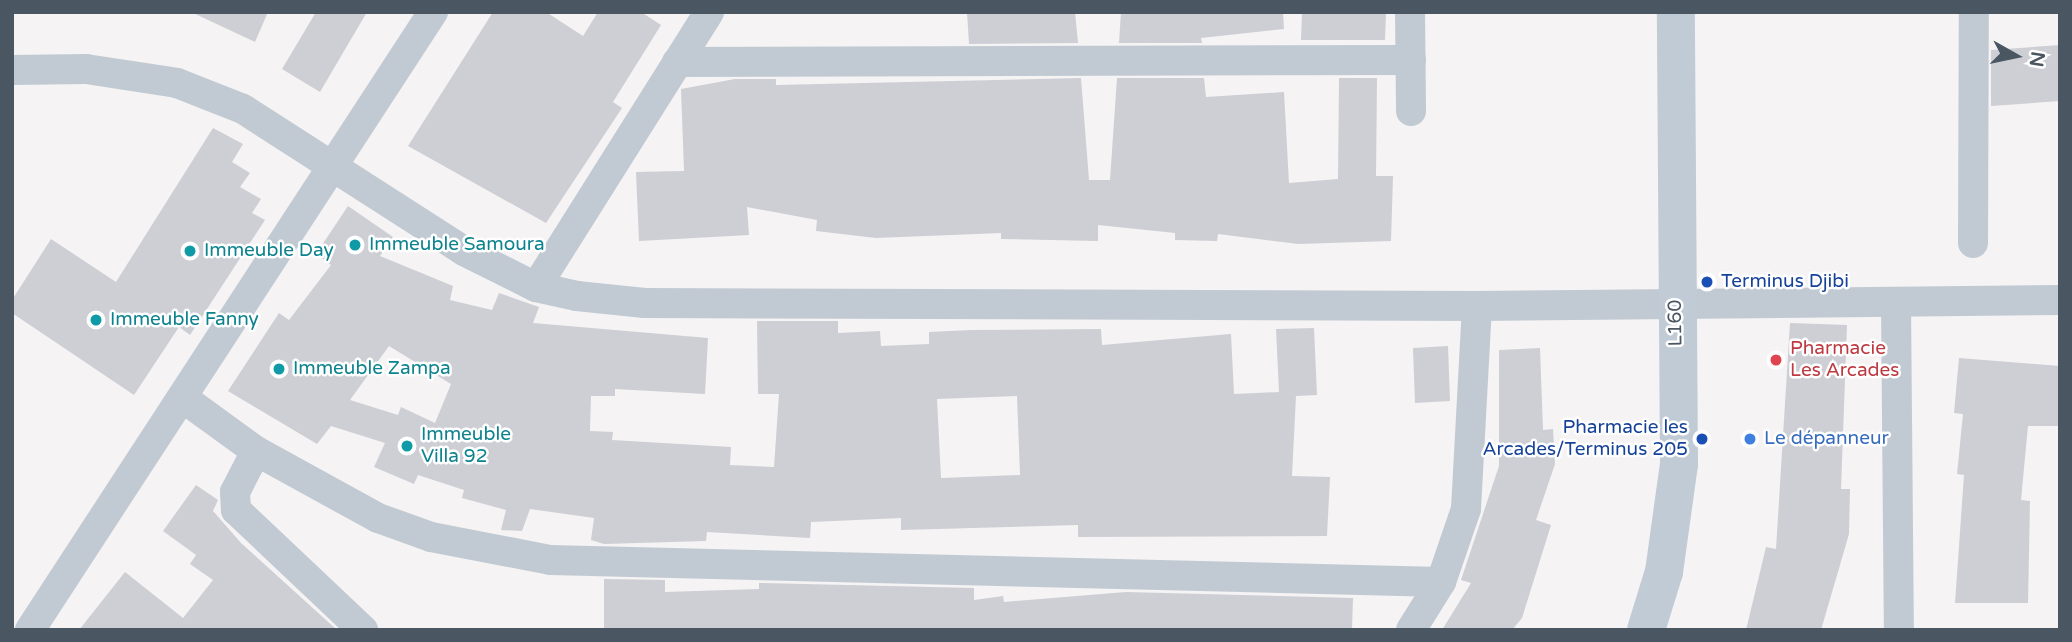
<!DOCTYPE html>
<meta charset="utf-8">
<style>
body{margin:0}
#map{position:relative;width:2072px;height:642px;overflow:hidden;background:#f5f3f3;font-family:"Varela Round",sans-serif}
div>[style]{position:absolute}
.building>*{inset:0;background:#cdcfd5}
.street>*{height:30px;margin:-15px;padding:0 15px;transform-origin:15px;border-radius:15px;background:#c1cad2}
.secondary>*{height:38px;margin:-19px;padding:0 19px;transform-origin:19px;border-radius:19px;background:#c1cbd6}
.dots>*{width:19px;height:19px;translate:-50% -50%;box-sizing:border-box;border:4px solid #fff;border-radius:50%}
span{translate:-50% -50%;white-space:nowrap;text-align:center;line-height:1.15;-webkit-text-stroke:5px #fff;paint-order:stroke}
.culture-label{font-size:19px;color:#0d838f}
.left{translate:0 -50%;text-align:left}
.transit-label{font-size:19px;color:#164399}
.right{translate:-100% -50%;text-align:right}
.street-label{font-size:19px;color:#4a5661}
.health-label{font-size:19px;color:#be3a42}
.shop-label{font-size:19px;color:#366cbe}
.frame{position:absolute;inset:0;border:14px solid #4a5661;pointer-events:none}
.north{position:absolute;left:1981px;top:21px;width:70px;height:70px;-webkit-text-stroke:5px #fff;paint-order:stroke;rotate:99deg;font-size:19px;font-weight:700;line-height:28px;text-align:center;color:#4a5661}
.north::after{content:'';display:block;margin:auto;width:24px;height:32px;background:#4a5661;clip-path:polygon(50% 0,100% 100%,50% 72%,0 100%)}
</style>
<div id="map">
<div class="building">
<i style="clip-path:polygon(191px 12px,268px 12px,255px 42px)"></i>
<i style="clip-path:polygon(316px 12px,367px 12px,320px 92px,282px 69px)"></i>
<i style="clip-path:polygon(493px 12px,546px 12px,583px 36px,598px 12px,641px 12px,661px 25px,613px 102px,622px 108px,546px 223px,408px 146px)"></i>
<i style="clip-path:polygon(967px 12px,1075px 12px,1078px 43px,969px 44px)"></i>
<i style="clip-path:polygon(1121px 12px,1283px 12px,1284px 29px,1201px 38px,1202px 43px,1119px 43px)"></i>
<i style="clip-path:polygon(1302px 12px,1386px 12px,1385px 40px,1301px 40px)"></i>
<i style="clip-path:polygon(2060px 45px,2060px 101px,1991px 106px,1991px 50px)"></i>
<i style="clip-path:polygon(1081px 78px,1089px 180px,1110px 180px,1117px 78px,1204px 78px,1206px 97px,1284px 92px,1289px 183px,1338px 179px,1339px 78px,1377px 78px,1376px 176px,1393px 176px,1391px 241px,1298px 244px,1218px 234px,1217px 241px,1175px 240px,1175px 233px,1098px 225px,1098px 241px,1001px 239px,1001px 233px,876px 238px,816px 231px,817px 220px,747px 207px,749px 235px,639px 241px,636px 172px,684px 171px,681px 89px,735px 79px,776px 79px,776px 85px)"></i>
<i style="clip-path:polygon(213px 128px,243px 144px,232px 162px,250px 173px,240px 187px,261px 199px,252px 213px,265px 220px,190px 335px,179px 327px,134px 395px,12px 313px,12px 300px,51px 239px,116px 282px)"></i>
<i style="clip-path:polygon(evenodd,348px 206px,393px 237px,380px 256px,453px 286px,450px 300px,492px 310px,499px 293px,539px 307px,533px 323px,708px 338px,705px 394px,615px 389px,615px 396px,591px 396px,590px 431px,613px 432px,612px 440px,731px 447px,730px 465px,774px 467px,779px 394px,758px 394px,757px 321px,838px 321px,838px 333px,880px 331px,881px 346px,929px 344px,929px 332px,971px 330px,1101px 329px,1102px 345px,1231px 334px,1234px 394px,1279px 392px,1276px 329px,1314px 328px,1317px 395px,1296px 396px,1292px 476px,1330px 477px,1327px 536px,1078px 537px,1078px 525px,901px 530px,901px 518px,811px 522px,810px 538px,707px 532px,706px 541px,604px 544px,591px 540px,594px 518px,530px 509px,522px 531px,501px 530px,506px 510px,462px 498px,464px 490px,418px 475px,414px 484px,374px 467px,385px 443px,331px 426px,317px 444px,228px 391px,279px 313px,289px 320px,331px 265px,316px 254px,348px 206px,389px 346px,451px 384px,435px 423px,401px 407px,398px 415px,350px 400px,389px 346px,348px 206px,1017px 396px,1020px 475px,941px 478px,937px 399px,1017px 396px)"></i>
<i style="clip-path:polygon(1790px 323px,1847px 325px,1841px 489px,1850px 489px,1849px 534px,1821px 630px,1746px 630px,1766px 547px,1776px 549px)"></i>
<i style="clip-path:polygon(1448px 346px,1450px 401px,1415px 403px,1413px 348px)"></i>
<i style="clip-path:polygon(1540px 348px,1543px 430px,1553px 429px,1555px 464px,1536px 520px,1551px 525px,1522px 618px,1512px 630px,1442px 630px,1471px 583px,1461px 580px,1499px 466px,1499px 350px)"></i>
<i style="clip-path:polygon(1959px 358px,2060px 366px,2060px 426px,2028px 426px,2021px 500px,2030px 501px,2028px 603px,1955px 603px,1964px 475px,1957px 474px,1963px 414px,1954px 413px)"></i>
<i style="clip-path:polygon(196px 485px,218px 500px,213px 511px,241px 543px,337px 630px,79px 630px,125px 572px,183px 618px,213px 580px,190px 564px,196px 555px,163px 531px)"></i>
<i style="clip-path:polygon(604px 579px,665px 580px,665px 592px,759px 589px,759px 583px,974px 588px,974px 600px,1003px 596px,1004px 602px,1126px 592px,1353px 598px,1352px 630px,604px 630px)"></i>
</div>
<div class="street">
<i style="left:1410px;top:12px;width:99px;rotate:89.4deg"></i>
<i style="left:677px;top:62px;width:734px;rotate:-0.16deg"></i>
<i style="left:12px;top:70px;width:74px;rotate:-0.8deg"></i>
<i style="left:86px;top:69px;width:92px;rotate:8.7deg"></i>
<i style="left:177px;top:83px;width:71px;rotate:21.5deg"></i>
<i style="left:243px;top:109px;width:263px;rotate:32.7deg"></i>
<i style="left:464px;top:251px;width:80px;rotate:26.6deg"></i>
<i style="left:536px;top:287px;width:42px;rotate:12.4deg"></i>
<i style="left:577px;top:296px;width:68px;rotate:5.9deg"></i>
<i style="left:645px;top:303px;width:832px;rotate:0.21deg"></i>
<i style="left:1477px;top:306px;width:583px;rotate:-0.59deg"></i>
<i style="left:1973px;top:243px;width:231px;rotate:-89.8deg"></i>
<i style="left:536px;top:287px;width:325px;rotate:-57.8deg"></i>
<i style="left:1896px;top:302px;width:328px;rotate:89.5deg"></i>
<i style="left:183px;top:398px;width:90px;rotate:36deg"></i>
<i style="left:256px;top:451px;width:139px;rotate:28.8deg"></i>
<i style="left:378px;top:518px;width:56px;rotate:19.7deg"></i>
<i style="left:431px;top:537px;width:121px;rotate:10.9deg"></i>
<i style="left:550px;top:560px;width:891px;rotate:1.41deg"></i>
<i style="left:256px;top:451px;width:46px;rotate:117.1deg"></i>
<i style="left:235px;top:492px;width:18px;rotate:87deg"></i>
<i style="left:236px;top:510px;width:175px;rotate:43.4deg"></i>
<i style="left:30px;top:630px;width:738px;rotate:-56.89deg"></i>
<i style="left:1411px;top:630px;width:57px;rotate:-58deg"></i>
<i style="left:1441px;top:582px;width:77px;rotate:-71.1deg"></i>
<i style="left:1466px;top:509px;width:203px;rotate:-86.9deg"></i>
</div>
<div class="secondary">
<i style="left:1646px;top:630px;width:61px;rotate:-72.8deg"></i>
<i style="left:1664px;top:572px;width:109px;rotate:-82.1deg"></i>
<i style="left:1679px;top:464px;width:452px;rotate:-90.4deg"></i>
</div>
<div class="dots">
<i style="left:355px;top:245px;background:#0f9aa8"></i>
<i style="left:190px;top:251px;background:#0f9aa8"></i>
<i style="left:1707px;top:282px;background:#1a4fb4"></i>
<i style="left:96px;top:320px;background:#0f9aa8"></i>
<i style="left:1776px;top:360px;background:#e0444e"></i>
<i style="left:279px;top:369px;background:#0f9aa8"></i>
<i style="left:1702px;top:439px;background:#1a4fb4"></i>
<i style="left:1750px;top:439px;background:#3f7fe0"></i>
<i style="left:407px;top:446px;background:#0f9aa8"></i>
</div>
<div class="culture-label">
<span class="left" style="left:369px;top:245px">Immeuble Samoura</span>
<span class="left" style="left:204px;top:251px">Immeuble Day</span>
<span class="left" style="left:110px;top:320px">Immeuble Fanny</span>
<span class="left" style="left:293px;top:369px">Immeuble Zampa</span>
<span class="left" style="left:421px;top:446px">Immeuble<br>Villa 92</span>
</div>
<div class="transit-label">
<span class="left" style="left:1721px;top:282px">Terminus Djibi</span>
<span class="right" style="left:1688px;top:439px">Pharmacie les<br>Arcades/Terminus 205</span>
</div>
<div class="street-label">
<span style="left:1676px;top:323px;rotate:-91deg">L160</span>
</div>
<div class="health-label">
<span class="left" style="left:1790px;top:360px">Pharmacie<br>Les Arcades</span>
</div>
<div class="shop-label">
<span class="left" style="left:1764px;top:439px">Le dépanneur</span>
</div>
<div class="frame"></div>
<div class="north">N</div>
</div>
